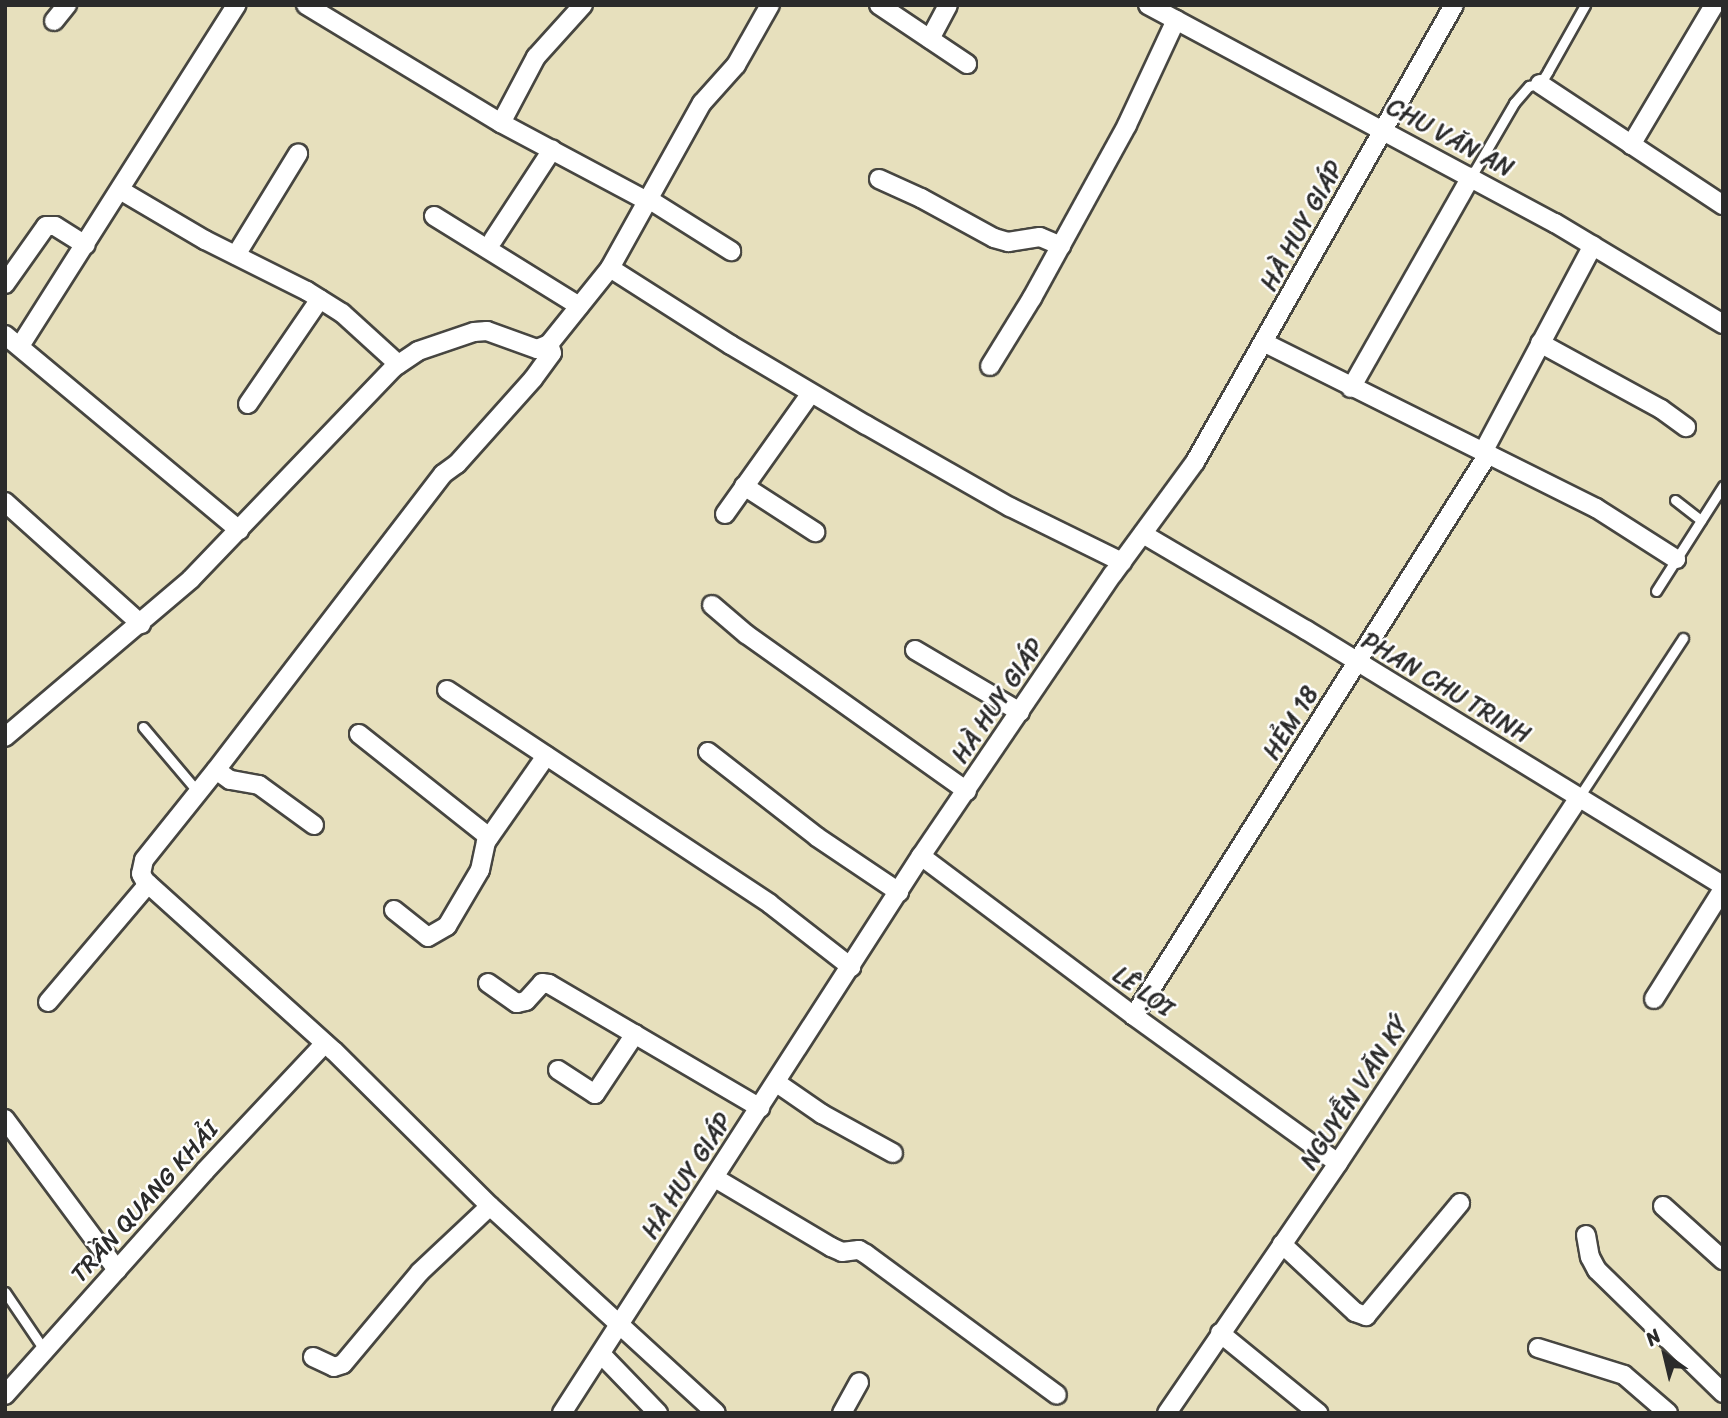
<!DOCTYPE html>
<meta charset="utf-8">
<style>
body{margin:0}
#map{position:relative;width:1728px;height:1418px;overflow:hidden;background:#e7e0bd;font-family:Sriracha,sans-serif}
div>[style]{position:absolute}
.roads{filter:drop-shadow(2px 0 #474641) drop-shadow(-2px 0 #474641) drop-shadow(0 2px #474641) drop-shadow(0 -2px #474641)}
.service>*{height:9px;margin:-4.5px;padding:0 4.5px;transform-origin:4.5px;border-radius:4.5px;background:#fff}
.minor>*{height:18px;margin:-9px;padding:0 9px;transform-origin:9px;border-radius:9px;background:#fff}
span{translate:-50% -50%;white-space:nowrap;text-align:center;line-height:1.15;-webkit-text-stroke:5px #fff;paint-order:stroke}
.street-label{font-size:24px;color:#2b2b2b}
.frame{position:absolute;inset:0;border:7px solid #2b2b2b;pointer-events:none}
.north{position:absolute;left:1630px;top:1320px;width:70px;height:70px;-webkit-text-stroke:5px #fff;paint-order:stroke;rotate:326deg;font-size:19px;font-weight:700;line-height:28px;text-align:center;color:#2b2b2b}
.north::after{content:'';display:block;margin:auto;width:24px;height:32px;background:#2b2b2b;clip-path:polygon(50% 0,100% 100%,50% 72%,0 100%)}
</style>
<div id="map">
<div class="roads">
<div class="service">
<i style="left:1471px;top:177px;width:86px;rotate:-59.8deg"></i>
<i style="left:1514px;top:103px;width:23px;rotate:-49deg"></i>
<i style="left:1529px;top:86px;width:11px;rotate:-10deg"></i>
<i style="left:1540px;top:84px;width:15px;rotate:-58deg"></i>
<i style="left:1548px;top:71px;width:76px;rotate:-60.7deg"></i>
<i style="left:1675px;top:500px;width:33px;rotate:38deg"></i>
<i style="left:1656px;top:591px;width:125px;rotate:-57.5deg"></i>
<i style="left:143px;top:727px;width:85px;rotate:49.8deg"></i>
<i style="left:1579px;top:797px;width:190px;rotate:-56.8deg"></i>
<i style="left:5px;top:1292px;width:71px;rotate:55.9deg"></i>
</div>
<div class="minor">
<i style="left:306px;top:5px;width:228px;rotate:31.2deg"></i>
<i style="left:501px;top:123px;width:168px;rotate:28.1deg"></i>
<i style="left:879px;top:5px;width:106px;rotate:33.8deg"></i>
<i style="left:1148px;top:5px;width:462px;rotate:28.2deg"></i>
<i style="left:1555px;top:223px;width:196px;rotate:31deg"></i>
<i style="left:54px;top:21px;width:21px;rotate:-51deg"></i>
<i style="left:930px;top:39px;width:38px;rotate:-62deg"></i>
<i style="left:1540px;top:84px;width:219px;rotate:33.5deg"></i>
<i style="left:501px;top:123px;width:75px;rotate:-62.1deg"></i>
<i style="left:536px;top:57px;width:70px;rotate:-47.9deg"></i>
<i style="left:1631px;top:145px;width:163px;rotate:-59.3deg"></i>
<i style="left:879px;top:179px;width:46px;rotate:24.3deg"></i>
<i style="left:921px;top:198px;width:83px;rotate:28.7deg"></i>
<i style="left:994px;top:238px;width:15px;rotate:16deg"></i>
<i style="left:1008px;top:242px;width:32px;rotate:-9deg"></i>
<i style="left:1040px;top:237px;width:23px;rotate:23deg"></i>
<i style="left:120px;top:190px;width:99px;rotate:30.5deg"></i>
<i style="left:205px;top:240px;width:114px;rotate:26.6deg"></i>
<i style="left:307px;top:291px;width:41px;rotate:32.2deg"></i>
<i style="left:342px;top:313px;width:76px;rotate:42.3deg"></i>
<i style="left:650px;top:200px;width:96px;rotate:32.2deg"></i>
<i style="left:434px;top:216px;width:171px;rotate:31.8deg"></i>
<i style="left:493px;top:240px;width:108px;rotate:-56.8deg"></i>
<i style="left:236px;top:255px;width:119px;rotate:-58.5deg"></i>
<i style="left:610px;top:268px;width:143px;rotate:32.5deg"></i>
<i style="left:731px;top:345px;width:157px;rotate:30.7deg"></i>
<i style="left:866px;top:425px;width:166px;rotate:29.7deg"></i>
<i style="left:1010px;top:507px;width:125px;rotate:26.2deg"></i>
<i style="left:5px;top:284px;width:71px;rotate:-54.7deg"></i>
<i style="left:46px;top:226px;width:9px"></i>
<i style="left:55px;top:226px;width:36px;rotate:32deg"></i>
<i style="left:5px;top:335px;width:305px;rotate:39.8deg"></i>
<i style="left:1265px;top:343px;width:370px;rotate:26.5deg"></i>
<i style="left:1596px;top:508px;width:95px;rotate:32.5deg"></i>
<i style="left:1540px;top:343px;width:138px;rotate:28.6deg"></i>
<i style="left:1661px;top:409px;width:31px;rotate:36deg"></i>
<i style="left:20px;top:346px;width:404px;rotate:-57.6deg"></i>
<i style="left:990px;top:366px;width:80px;rotate:-58.3deg"></i>
<i style="left:1032px;top:298px;width:197px;rotate:-61.2deg"></i>
<i style="left:1127px;top:125px;width:116px;rotate:-65deg"></i>
<i style="left:1351px;top:388px;width:243px;rotate:-60.4deg"></i>
<i style="left:248px;top:404px;width:127px;rotate:-55.6deg"></i>
<i style="left:1483px;top:452px;width:234px;rotate:-62deg"></i>
<i style="left:744px;top:486px;width:85px;rotate:32.9deg"></i>
<i style="left:5px;top:502px;width:183px;rotate:41.9deg"></i>
<i style="left:725px;top:514px;width:148px;rotate:-54.6deg"></i>
<i style="left:1143px;top:534px;width:189px;rotate:30.5deg"></i>
<i style="left:1306px;top:630px;width:489px;rotate:31.5deg"></i>
<i style="left:712px;top:605px;width:45px;rotate:40.5deg"></i>
<i style="left:746px;top:634px;width:271px;rotate:35.4deg"></i>
<i style="left:915px;top:650px;width:122px;rotate:30.6deg"></i>
<i style="left:447px;top:690px;width:387px;rotate:33.5deg"></i>
<i style="left:770px;top:904px;width:103px;rotate:37.9deg"></i>
<i style="left:359px;top:734px;width:166px;rotate:38.4deg"></i>
<i style="left:5px;top:737px;width:244px;rotate:-40.3deg"></i>
<i style="left:191px;top:579px;width:292px;rotate:-46.2deg"></i>
<i style="left:393px;top:368px;width:30px;rotate:-34deg"></i>
<i style="left:418px;top:351px;width:59px;rotate:-18.7deg"></i>
<i style="left:474px;top:332px;width:13px;rotate:-4deg"></i>
<i style="left:487px;top:331px;width:53px;rotate:19.8deg"></i>
<i style="left:537px;top:349px;width:13px;rotate:-23deg"></i>
<i style="left:549px;top:344px;width:97px;rotate:-51.2deg"></i>
<i style="left:610px;top:268px;width:189px;rotate:-60.9deg"></i>
<i style="left:702px;top:103px;width:51px;rotate:-48.2deg"></i>
<i style="left:736px;top:65px;width:69px;rotate:-60.5deg"></i>
<i style="left:708px;top:752px;width:138px;rotate:37.9deg"></i>
<i style="left:817px;top:837px;width:99px;rotate:33.9deg"></i>
<i style="left:216px;top:770px;width:115px;rotate:128.7deg"></i>
<i style="left:144px;top:860px;width:14px;rotate:102deg"></i>
<i style="left:141px;top:874px;width:8px;rotate:60deg"></i>
<i style="left:145px;top:881px;width:254px;rotate:42deg"></i>
<i style="left:334px;top:1051px;width:220px;rotate:44.8deg"></i>
<i style="left:490px;top:1206px;width:306px;rotate:42.5deg"></i>
<i style="left:314px;top:825px;width:68px;rotate:-144deg"></i>
<i style="left:259px;top:785px;width:29px;rotate:-170deg"></i>
<i style="left:230px;top:780px;width:17px;rotate:-144deg"></i>
<i style="left:216px;top:770px;width:373px;rotate:-52.5deg"></i>
<i style="left:443px;top:474px;width:17px;rotate:-36deg"></i>
<i style="left:457px;top:464px;width:114px;rotate:-48.2deg"></i>
<i style="left:533px;top:379px;width:32px;rotate:-54deg"></i>
<i style="left:552px;top:353px;width:9px;rotate:-108deg"></i>
<i style="left:921px;top:856px;width:266px;rotate:36.9deg"></i>
<i style="left:1134px;top:1016px;width:251px;rotate:35.8deg"></i>
<i style="left:394px;top:910px;width:43px;rotate:38.5deg"></i>
<i style="left:428px;top:937px;width:22px;rotate:-30deg"></i>
<i style="left:447px;top:926px;width:65px;rotate:-59.5deg"></i>
<i style="left:480px;top:870px;width:29px;rotate:-78deg"></i>
<i style="left:486px;top:842px;width:105px;rotate:-55.1deg"></i>
<i style="left:488px;top:983px;width:35px;rotate:35deg"></i>
<i style="left:517px;top:1003px;width:9px;rotate:-13deg"></i>
<i style="left:526px;top:1001px;width:24px;rotate:-48deg"></i>
<i style="left:542px;top:983px;width:7px;rotate:8deg"></i>
<i style="left:549px;top:984px;width:245px;rotate:30.4deg"></i>
<i style="left:1654px;top:999px;width:130px;rotate:-57.9deg"></i>
<i style="left:48px;top:1002px;width:155px;rotate:-49.7deg"></i>
<i style="left:1134px;top:1016px;width:664px;rotate:-57.79deg"></i>
<i style="left:558px;top:1070px;width:44px;rotate:33deg"></i>
<i style="left:595px;top:1094px;width:72px;rotate:-56.3deg"></i>
<i style="left:777px;top:1083px;width:55px;rotate:34.6deg"></i>
<i style="left:822px;top:1114px;width:81px;rotate:28.8deg"></i>
<i style="left:5px;top:1119px;width:188px;rotate:53.4deg"></i>
<i style="left:715px;top:1178px;width:135px;rotate:30.7deg"></i>
<i style="left:831px;top:1247px;width:12px;rotate:24deg"></i>
<i style="left:842px;top:1252px;width:17px;rotate:-7deg"></i>
<i style="left:859px;top:1250px;width:8px;rotate:30deg"></i>
<i style="left:866px;top:1254px;width:237px;rotate:36.4deg"></i>
<i style="left:1663px;top:1206px;width:81px;rotate:42deg"></i>
<i style="left:1586px;top:1235px;width:22px;rotate:80deg"></i>
<i style="left:1590px;top:1257px;width:15px;rotate:62deg"></i>
<i style="left:1597px;top:1270px;width:176px;rotate:44.3deg"></i>
<i style="left:1282px;top:1244px;width:100px;rotate:43deg"></i>
<i style="left:1355px;top:1312px;width:12px;rotate:20deg"></i>
<i style="left:1366px;top:1316px;width:147px;rotate:-50.2deg"></i>
<i style="left:1220px;top:1333px;width:127px;rotate:39.2deg"></i>
<i style="left:1538px;top:1348px;width:90px;rotate:17.4deg"></i>
<i style="left:1624px;top:1375px;width:58px;rotate:40.8deg"></i>
<i style="left:601px;top:1354px;width:82px;rotate:46deg"></i>
<i style="left:313px;top:1357px;width:23px;rotate:25deg"></i>
<i style="left:334px;top:1367px;width:9px;rotate:-18deg"></i>
<i style="left:343px;top:1364px;width:120px;rotate:-50.1deg"></i>
<i style="left:420px;top:1272px;width:96px;rotate:-43.3deg"></i>
<i style="left:5px;top:1395px;width:300px;rotate:-48.2deg"></i>
<i style="left:205px;top:1171px;width:175px;rotate:-46.8deg"></i>
<i style="left:562px;top:1413px;width:663px;rotate:-57.2deg"></i>
<i style="left:921px;top:856px;width:341px;rotate:-55.8deg"></i>
<i style="left:1113px;top:574px;width:139px;rotate:-53.8deg"></i>
<i style="left:1195px;top:462px;width:525px;rotate:-60.46deg"></i>
<i style="left:842px;top:1413px;width:35px;rotate:-61deg"></i>
<i style="left:1167px;top:1413px;width:303px;rotate:-55.6deg"></i>
<i style="left:1338px;top:1163px;width:438px;rotate:-56.6deg"></i>
</div>
</div>
<div class="street-label">
<span style="left:1450px;top:138px;rotate:28deg">CHU VĂN AN</span>
<span style="left:1302px;top:226px;rotate:-61deg">HÀ HUY GIÁP</span>
<span style="left:1446px;top:688px;rotate:31deg">PHAN CHU TRINH</span>
<span style="left:998px;top:701px;rotate:-56deg">HÀ HUY GIÁP</span>
<span style="left:1291px;top:723px;rotate:-58deg">HẺM 18</span>
<span style="left:1143px;top:992px;rotate:36deg">LÊ LỢI</span>
<span style="left:1355px;top:1093px;rotate:-57deg">NGUYỄN VĂN KÝ</span>
<span style="left:687px;top:1176px;rotate:-57deg">HÀ HUY GIÁP</span>
<span style="left:145px;top:1202px;rotate:-48deg">TRẦN QUANG KHẢI</span>
</div>
<div class="frame"></div>
<div class="north">N</div>
</div>
